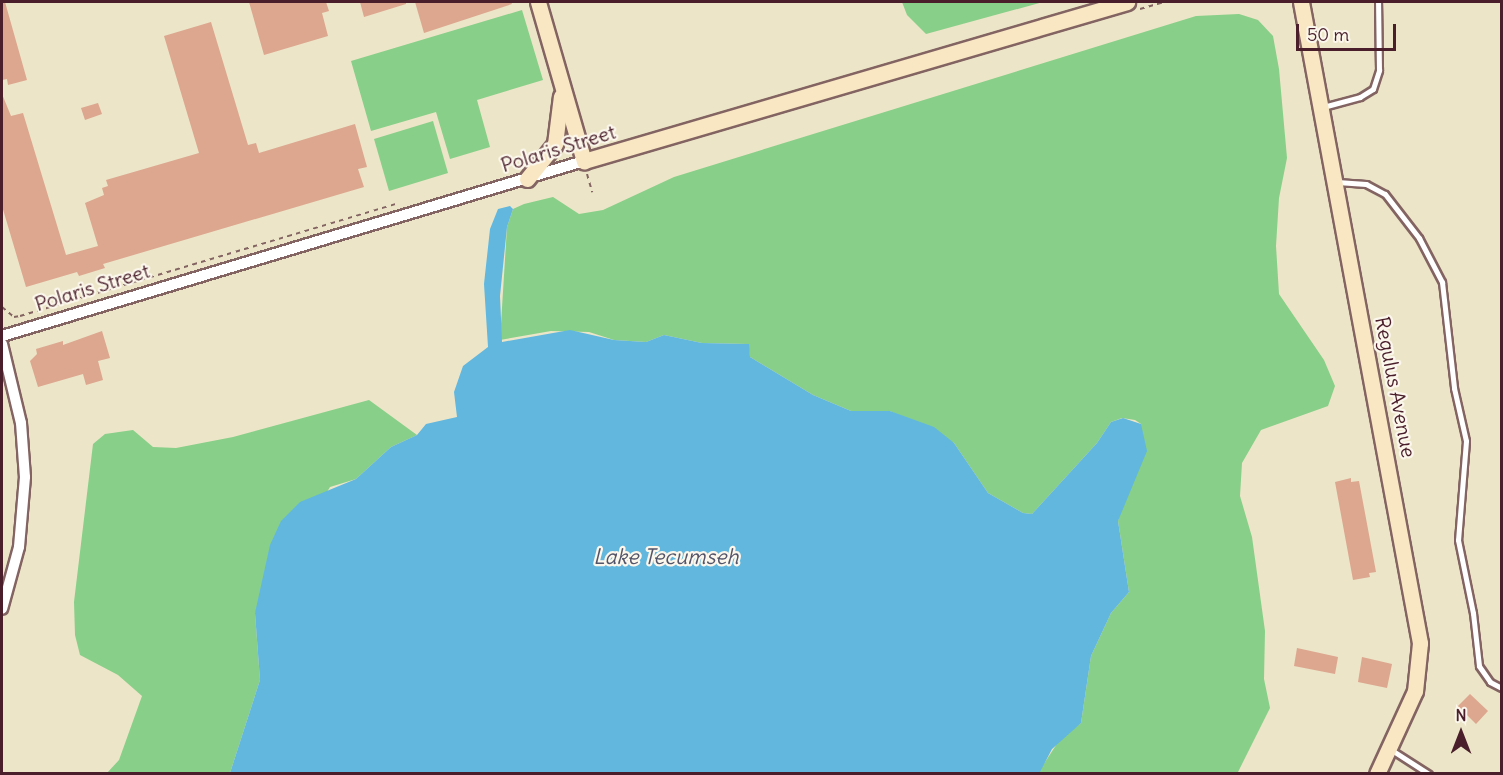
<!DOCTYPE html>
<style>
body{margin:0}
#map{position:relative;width:1503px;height:775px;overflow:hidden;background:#ece5c7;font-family:Delius,sans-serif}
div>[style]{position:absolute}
.green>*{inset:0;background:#88cf89}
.water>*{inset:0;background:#61b7de}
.building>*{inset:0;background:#dca68f}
.path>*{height:2px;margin-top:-1px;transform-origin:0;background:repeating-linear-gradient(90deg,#836462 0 4.5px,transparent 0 9px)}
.roads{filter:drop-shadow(2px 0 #836462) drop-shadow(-2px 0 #836462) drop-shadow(0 2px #836462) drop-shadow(0 -2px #836462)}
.lane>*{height:5px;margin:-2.5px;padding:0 2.5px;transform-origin:2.5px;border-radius:2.5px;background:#fff}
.street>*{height:10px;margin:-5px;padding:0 5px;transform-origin:5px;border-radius:5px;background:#fff}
.secondary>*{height:15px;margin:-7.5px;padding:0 7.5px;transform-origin:7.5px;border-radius:7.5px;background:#f9e7c3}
span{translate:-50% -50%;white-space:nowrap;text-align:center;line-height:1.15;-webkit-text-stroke:4.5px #fbf7ec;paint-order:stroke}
.street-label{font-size:20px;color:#4a1f2b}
.water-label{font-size:21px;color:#52546a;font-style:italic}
.frame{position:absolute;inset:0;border:3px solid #4a1f2b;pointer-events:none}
.north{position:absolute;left:1431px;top:703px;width:60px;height:60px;-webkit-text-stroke:4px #fbf7ec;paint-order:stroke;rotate:0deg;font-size:16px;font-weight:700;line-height:24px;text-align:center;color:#4a1f2b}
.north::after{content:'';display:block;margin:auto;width:21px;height:27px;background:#4a1f2b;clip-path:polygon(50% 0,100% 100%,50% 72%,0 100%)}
.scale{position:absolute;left:1296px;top:24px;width:100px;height:27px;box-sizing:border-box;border:3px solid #4a1f2b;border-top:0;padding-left:8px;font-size:18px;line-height:21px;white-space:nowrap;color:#4a1f2b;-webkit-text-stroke:4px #fbf7ec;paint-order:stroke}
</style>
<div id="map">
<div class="green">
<i style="clip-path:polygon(902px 2px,1043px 2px,926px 34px,907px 15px)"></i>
<i style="clip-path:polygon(522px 10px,543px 80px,477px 100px,490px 147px,450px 159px,436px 112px,371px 131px,351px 61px)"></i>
<i style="clip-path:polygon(1239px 14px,1258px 20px,1273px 36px,1279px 69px,1287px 158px,1279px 198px,1276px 246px,1279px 294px,1324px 360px,1335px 386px,1328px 406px,1261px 430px,1242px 463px,1240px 496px,1252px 537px,1265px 631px,1264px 679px,1270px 708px,1237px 774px,1038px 773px,1060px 739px,1081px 723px,1091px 656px,1111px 613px,1129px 592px,1118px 521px,1141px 424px,1135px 420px,1122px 418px,1111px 422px,1097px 443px,1032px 514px,1023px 513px,988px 493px,954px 443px,890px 411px,851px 411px,813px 395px,750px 357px,748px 344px,702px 343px,664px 335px,646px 342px,614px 340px,589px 332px,551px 331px,500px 340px,507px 227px,513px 209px,524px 204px,553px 197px,579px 214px,603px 210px,674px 177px,1196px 16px)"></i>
<i style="clip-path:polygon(433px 121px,448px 173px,389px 191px,374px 139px)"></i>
<i style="clip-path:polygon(369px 400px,417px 435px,391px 447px,356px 479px,330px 487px,255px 613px,260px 680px,230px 773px,107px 773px,119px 760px,142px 696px,118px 675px,80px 655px,75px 635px,74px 602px,93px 444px,105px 434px,133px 430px,153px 447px,176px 448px,233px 437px)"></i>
</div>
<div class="water">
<i style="clip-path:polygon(510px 206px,513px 209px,507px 227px,500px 296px,502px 342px,570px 330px,614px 340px,646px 342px,664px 335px,702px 343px,749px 344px,750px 357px,813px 395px,851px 411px,890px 411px,934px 427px,954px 443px,988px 493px,1023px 513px,1032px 514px,1097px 443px,1111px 422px,1123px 418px,1141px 424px,1147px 451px,1118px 521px,1129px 592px,1111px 613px,1091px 656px,1081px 723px,1052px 749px,1040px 772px,230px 773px,260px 680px,255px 613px,270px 545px,281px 521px,300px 502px,356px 479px,391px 447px,417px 435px,426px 424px,457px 417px,454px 392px,463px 366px,488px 347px,484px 284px,490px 229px,498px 209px)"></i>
</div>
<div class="building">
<i style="clip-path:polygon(2px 2px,5px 2px,27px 80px,8px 85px,7px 79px,2px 80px)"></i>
<i style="clip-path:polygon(249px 2px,326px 2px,329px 11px,322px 13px,328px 36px,264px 55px)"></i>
<i style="clip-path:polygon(360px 2px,406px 2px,406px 4px,364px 17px)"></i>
<i style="clip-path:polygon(415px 2px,511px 2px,512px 4px,424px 33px)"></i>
<i style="clip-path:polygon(211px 22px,248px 145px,256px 143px,259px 153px,355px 124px,367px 167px,358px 169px,364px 187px,103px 264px,105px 268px,79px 276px,77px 272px,26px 287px,2px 206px,2px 94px,11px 116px,23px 113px,66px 255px,98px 246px,85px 203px,104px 195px,102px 188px,108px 186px,106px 180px,199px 153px,164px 36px)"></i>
<i style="clip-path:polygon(98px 103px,102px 114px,85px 120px,81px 108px)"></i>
<i style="clip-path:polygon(102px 331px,110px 358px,98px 361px,103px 380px,86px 385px,83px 374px,38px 387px,30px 361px,37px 354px,36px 349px,63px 341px,63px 345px)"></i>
<i style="clip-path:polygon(1351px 478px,1351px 482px,1359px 481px,1376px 572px,1369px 573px,1370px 577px,1353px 580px,1335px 482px)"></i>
<i style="clip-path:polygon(1297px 648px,1338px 657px,1335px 674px,1294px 666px)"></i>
<i style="clip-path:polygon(1362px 657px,1392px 664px,1387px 688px,1358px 682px)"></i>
<i style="clip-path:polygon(1470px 694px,1488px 711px,1476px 724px,1458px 706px)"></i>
</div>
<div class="path">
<i style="left:1140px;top:9px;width:26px;rotate:-16deg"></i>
<i style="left:587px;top:174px;width:19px;rotate:74deg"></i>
<i style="left:2px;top:307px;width:16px;rotate:40deg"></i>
<i style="left:14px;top:317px;width:6px;rotate:-9deg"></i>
<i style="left:20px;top:316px;width:395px;rotate:-16.6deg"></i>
</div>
<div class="roads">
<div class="lane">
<i style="left:1323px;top:107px;width:38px;rotate:-15deg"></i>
<i style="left:1360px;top:97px;width:15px;rotate:-32deg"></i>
<i style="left:1373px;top:89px;width:20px;rotate:-72deg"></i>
<i style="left:1379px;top:70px;width:68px;rotate:-90.8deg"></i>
<i style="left:1337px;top:182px;width:29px;rotate:4deg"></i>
<i style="left:1366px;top:184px;width:21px;rotate:28deg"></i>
<i style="left:1385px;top:194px;width:56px;rotate:52.3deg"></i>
<i style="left:1419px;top:238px;width:50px;rotate:62.4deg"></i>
<i style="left:1442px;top:282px;width:107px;rotate:83.5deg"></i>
<i style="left:1454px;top:388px;width:54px;rotate:77.2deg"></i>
<i style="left:1466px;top:441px;width:99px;rotate:94.6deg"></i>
<i style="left:1458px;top:540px;width:75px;rotate:78.4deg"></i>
<i style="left:1473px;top:613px;width:53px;rotate:83.5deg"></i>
<i style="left:1479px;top:666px;width:19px;rotate:55deg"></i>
<i style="left:1490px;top:682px;width:13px;rotate:27deg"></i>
<i style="left:1390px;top:749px;width:46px;rotate:32.7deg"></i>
</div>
<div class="street">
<i style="left:2px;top:336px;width:608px;rotate:-16.74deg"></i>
<i style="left:2px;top:344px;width:81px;rotate:76.5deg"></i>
<i style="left:21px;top:423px;width:54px;rotate:85.8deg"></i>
<i style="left:25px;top:477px;width:70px;rotate:94.9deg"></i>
<i style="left:19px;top:547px;width:64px;rotate:105.3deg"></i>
</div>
<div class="secondary">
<i style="left:538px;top:2px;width:166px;rotate:73.9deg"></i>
<i style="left:584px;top:161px;width:566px;rotate:-16.32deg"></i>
<i style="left:1301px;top:2px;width:652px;rotate:79.48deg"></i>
<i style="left:1420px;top:643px;width:48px;rotate:95.9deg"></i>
<i style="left:1415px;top:691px;width:91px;rotate:114.6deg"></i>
<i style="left:527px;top:179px;width:45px;rotate:-51.3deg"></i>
<i style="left:555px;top:144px;width:48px;rotate:-82.9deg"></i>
</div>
</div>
<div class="street-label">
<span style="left:558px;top:148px;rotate:-17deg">Polaris Street</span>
<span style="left:92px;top:287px;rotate:-17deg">Polaris Street</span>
<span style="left:1396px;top:387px;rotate:79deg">Regulus Avenue</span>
</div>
<div class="water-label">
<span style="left:666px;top:557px">Lake Tecumseh</span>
</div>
<div class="frame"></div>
<div class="north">N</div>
<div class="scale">50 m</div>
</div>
